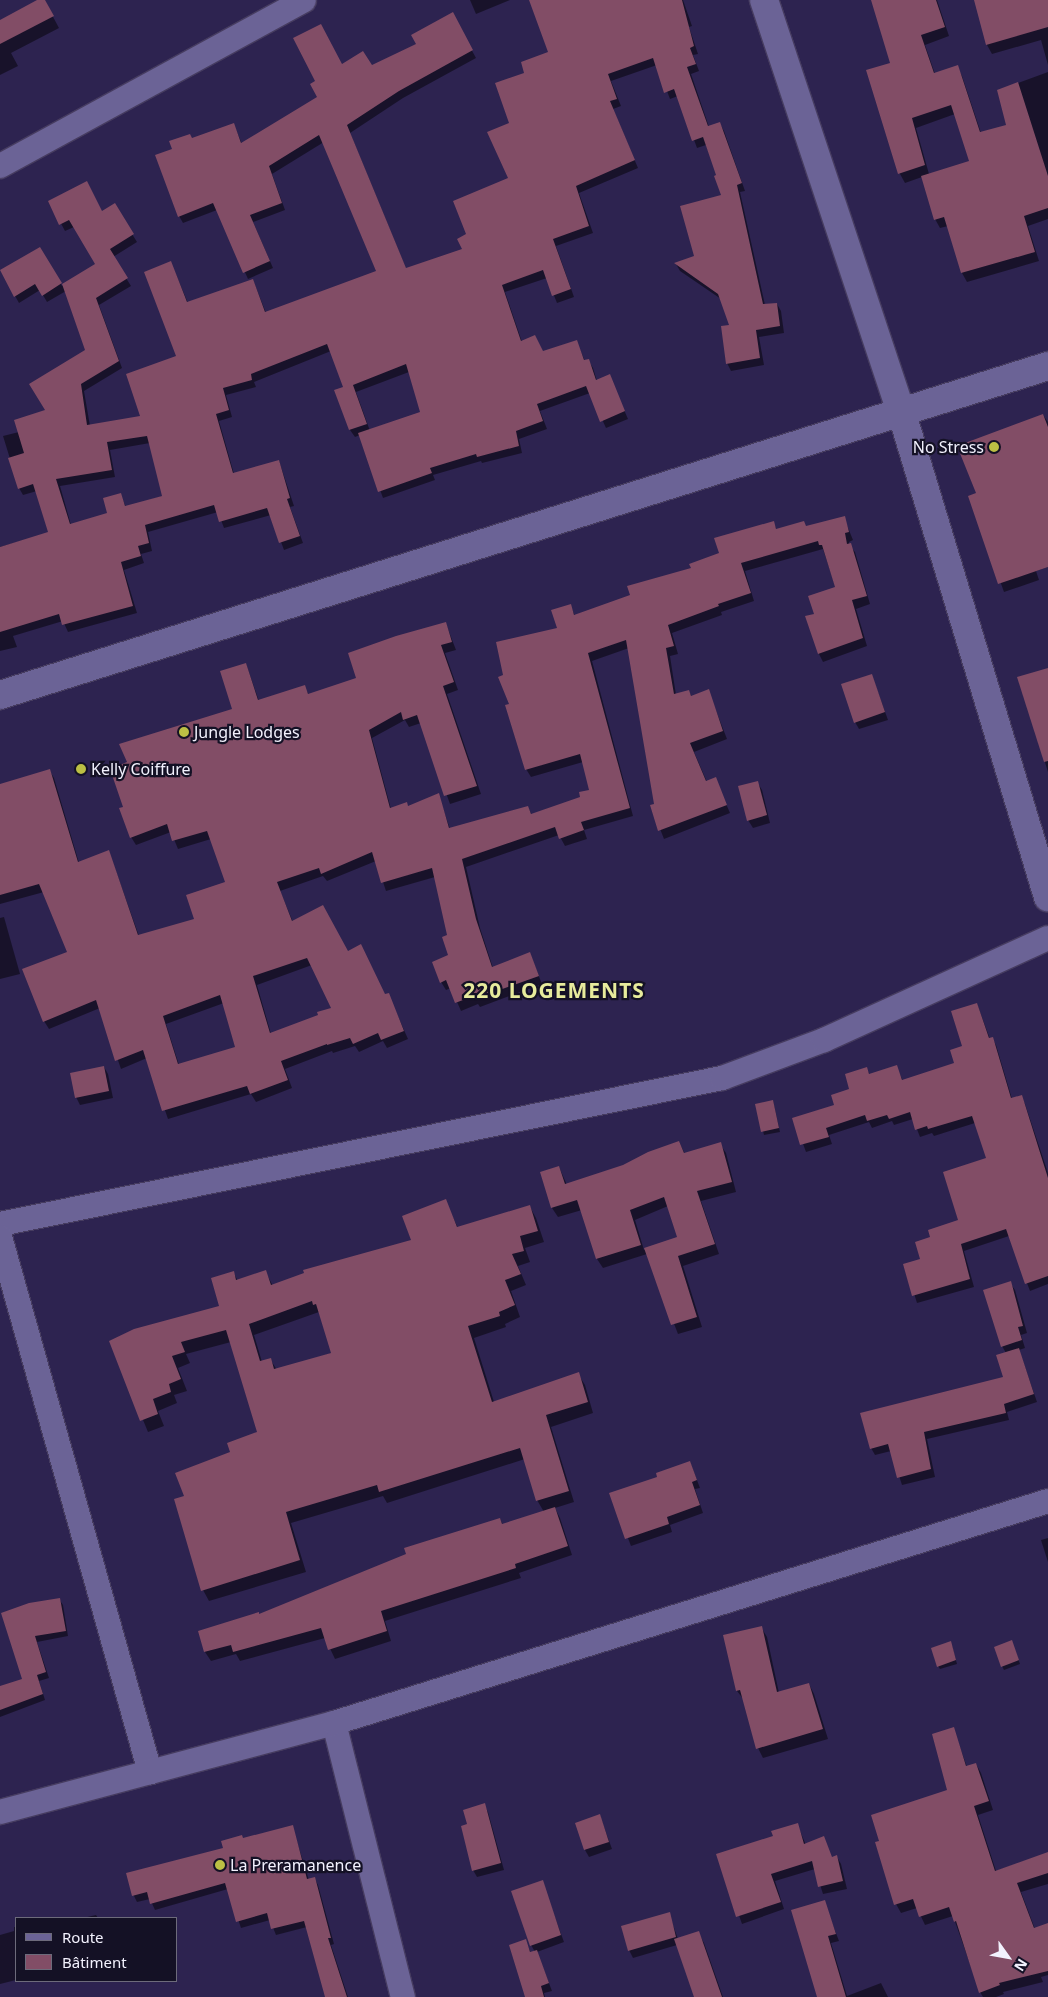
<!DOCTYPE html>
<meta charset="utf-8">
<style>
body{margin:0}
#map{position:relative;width:1048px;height:1997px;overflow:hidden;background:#2d2350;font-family:"Noto Sans",sans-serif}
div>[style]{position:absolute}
.shadow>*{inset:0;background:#0007}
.building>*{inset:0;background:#824d66}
.roads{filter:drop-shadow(1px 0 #463c60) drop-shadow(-1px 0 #463c60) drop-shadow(0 1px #463c60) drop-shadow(0 -1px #463c60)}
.minor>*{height:24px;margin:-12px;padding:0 12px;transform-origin:12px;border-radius:12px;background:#6b6396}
.tertiary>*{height:28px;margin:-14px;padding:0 14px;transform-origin:14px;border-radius:14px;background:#6b6396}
.dots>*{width:14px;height:14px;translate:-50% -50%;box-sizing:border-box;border:2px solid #141125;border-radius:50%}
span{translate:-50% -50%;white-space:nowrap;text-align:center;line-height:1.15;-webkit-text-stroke:4.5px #141125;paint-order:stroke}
.poi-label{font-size:16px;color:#f2f1fd}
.right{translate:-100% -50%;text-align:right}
.left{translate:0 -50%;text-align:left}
.district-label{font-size:21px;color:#e7eb9c;font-weight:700;letter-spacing:1px}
.legend{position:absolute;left:15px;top:1917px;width:162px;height:65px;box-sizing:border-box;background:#141125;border:1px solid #6d6b7b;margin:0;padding:6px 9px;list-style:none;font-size:15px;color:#f2f1fd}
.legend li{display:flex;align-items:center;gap:10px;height:25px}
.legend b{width:25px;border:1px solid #6d6b7b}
.north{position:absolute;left:983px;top:1932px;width:50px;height:50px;-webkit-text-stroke:4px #141125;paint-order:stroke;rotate:122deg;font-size:14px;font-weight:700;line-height:20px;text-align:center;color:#f2f1fd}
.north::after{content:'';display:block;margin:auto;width:18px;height:22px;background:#f2f1fd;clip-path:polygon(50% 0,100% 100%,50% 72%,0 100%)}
</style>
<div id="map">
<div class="shadow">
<i style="clip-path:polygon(40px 0,44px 0,59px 28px,11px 53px,18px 66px,0 75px,0 21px)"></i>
<i style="clip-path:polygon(470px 0,510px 0,476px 14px)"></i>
<i style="clip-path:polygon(evenodd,530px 0,683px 0,692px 26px,689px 27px,698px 54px,693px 55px,699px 71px,691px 74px,709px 127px,720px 124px,724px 131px,745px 191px,740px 192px,765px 305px,777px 304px,781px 311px,784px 333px,759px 337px,764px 365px,731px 371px,727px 363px,731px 326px,721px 299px,680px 271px,676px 264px,695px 257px,722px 196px,718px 176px,706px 145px,697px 148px,678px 96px,670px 99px,657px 65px,611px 81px,621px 106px,613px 109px,638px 168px,579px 193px,593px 233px,556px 246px,574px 297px,557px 303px,547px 278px,505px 292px,522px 342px,543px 352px,576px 341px,585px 361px,588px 360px,593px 368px,597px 381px,609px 375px,628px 419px,606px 428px,590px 393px,540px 411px,547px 429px,519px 439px,522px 453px,482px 463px,481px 461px,433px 475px,435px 480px,383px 498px,360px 435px,355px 437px,350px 430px,336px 391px,344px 387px,331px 351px,254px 382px,256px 387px,226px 395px,232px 417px,219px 421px,234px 474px,279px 461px,294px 506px,290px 507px,303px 543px,284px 550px,271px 515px,224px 528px,218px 512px,148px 532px,152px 551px,141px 554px,144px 563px,124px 570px,137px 613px,68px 632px,63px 621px,13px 636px,17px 647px,0 651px,0 547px,49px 533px,37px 491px,23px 495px,19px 488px,3px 436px,19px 432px,47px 411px,86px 350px,66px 291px,47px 302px,40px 290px,19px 303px,1px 271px,39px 248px,62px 286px,97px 264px,74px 227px,65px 231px,49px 201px,102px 213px,114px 205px,137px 242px,113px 257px,131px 286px,99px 305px,122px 368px,84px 391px,90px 426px,142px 417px,178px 356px,171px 263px,188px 303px,253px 280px,266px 313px,378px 272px,324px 142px,272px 174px,285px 210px,253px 222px,273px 268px,248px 279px,217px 210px,183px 223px,179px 216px,192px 140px,234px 125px,242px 144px,319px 97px,342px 66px,371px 67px,418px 44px,452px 14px,476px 58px,403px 98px,350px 133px,406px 269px,463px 250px,468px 235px,510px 178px,510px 123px,526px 74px,549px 53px,530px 0,409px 372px,422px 413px,370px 431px,356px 392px,409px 372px,530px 0,150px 443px,163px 496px,126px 507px,120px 494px,109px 514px,71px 525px,60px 486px,115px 477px,110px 450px,150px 443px)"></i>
<i style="clip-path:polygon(evenodd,872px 0,937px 0,949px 36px,925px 45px,935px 74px,957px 67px,962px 76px,981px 133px,1008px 125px,999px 90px,1048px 72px,1048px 219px,1028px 226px,1039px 261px,967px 282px,962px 273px,948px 226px,940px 228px,935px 219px,922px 177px,905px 183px,900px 174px,867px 71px,892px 63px,872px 0,955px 114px,971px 162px,929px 174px,916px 128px,955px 114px)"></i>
<i style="clip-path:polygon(976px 0,1048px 0,1048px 65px,1041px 40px,992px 54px,987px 45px)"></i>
<i style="clip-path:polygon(1043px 415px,1048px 422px,1048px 567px,1036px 571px,1039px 580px,1004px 592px,970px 497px,977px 494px)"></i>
<i style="clip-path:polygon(evenodd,844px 518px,853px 540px,849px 542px,849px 545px,855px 552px,870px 604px,856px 609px,867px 646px,823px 662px,819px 654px,807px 617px,816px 614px,836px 588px,823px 549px,745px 571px,754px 601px,721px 612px,722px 615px,672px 633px,678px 654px,670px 656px,676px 695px,689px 692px,692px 697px,708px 690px,727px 739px,694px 752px,707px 782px,715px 778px,730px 813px,664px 839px,651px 806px,656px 805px,629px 648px,592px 661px,633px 816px,584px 830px,587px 839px,565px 846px,559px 835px,466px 867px,480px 928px,493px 968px,530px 954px,542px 984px,480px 1007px,478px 1004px,461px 1011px,451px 988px,446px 990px,441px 982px,450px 956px,448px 936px,435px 877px,386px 891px,376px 861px,327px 881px,323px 876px,280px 891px,293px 922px,348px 952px,385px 996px,388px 994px,408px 1039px,387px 1048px,383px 1041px,359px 1052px,355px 1046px,333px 1053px,332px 1051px,285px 1069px,292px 1088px,256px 1102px,251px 1094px,168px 1119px,147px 1058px,121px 1069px,100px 1008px,49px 1029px,44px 1021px,68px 953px,44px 892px,0 904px,0 785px,49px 770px,54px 778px,79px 863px,109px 852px,139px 936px,196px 920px,227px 882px,211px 839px,178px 849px,171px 832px,136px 845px,131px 837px,125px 808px,129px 763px,233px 709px,246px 664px,259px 701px,304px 687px,309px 695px,358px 679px,446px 624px,456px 650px,445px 653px,458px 690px,447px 694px,481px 794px,450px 804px,421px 723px,409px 727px,405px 720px,372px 738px,391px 809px,408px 807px,438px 794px,450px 829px,528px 808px,532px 815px,582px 798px,590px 791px,583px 762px,531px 777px,526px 769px,511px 705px,558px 629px,570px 605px,575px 616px,631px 596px,692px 569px,773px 523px,777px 530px,806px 527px,844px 518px,312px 965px,332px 1008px,319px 1016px,271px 1034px,257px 985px,312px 965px,844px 518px,224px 1003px,237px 1048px,179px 1065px,166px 1024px,224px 1003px)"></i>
<i style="clip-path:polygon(1048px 669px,1048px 772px,1019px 678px)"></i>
<i style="clip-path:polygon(872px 676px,888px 720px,859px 729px,855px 722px)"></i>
<i style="clip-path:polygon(757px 782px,762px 790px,770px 823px,753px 828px,748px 820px)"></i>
<i style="clip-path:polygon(4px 917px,20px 974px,0 979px,0 918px)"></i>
<i style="clip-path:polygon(977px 1004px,990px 1039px,992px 1038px,996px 1045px,1012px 1099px,1021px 1097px,1025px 1104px,1048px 1173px,1048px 1284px,1030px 1291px,1009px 1236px,964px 1251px,974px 1287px,917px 1303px,905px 1265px,922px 1260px,932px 1238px,960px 1220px,987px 1159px,975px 1123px,934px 1136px,932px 1133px,920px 1137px,913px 1119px,894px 1125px,892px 1121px,872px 1128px,869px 1122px,829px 1135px,832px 1144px,806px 1152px,794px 1119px,836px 1106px,866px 1068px,870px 1075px,896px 1066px,903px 1081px,956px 1064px,964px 1047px)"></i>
<i style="clip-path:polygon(104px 1067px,108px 1074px,113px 1098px,80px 1105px,76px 1097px)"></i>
<i style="clip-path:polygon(773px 1101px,780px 1132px,764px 1135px,757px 1105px)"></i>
<i style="clip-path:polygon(evenodd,679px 1142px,685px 1154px,720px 1144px,726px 1153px,736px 1192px,701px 1201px,719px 1254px,683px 1266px,702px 1327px,678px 1334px,647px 1254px,603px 1268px,597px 1259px,582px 1210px,558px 1217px,552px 1208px,559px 1167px,567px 1185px,624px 1166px,679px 1142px,668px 1206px,679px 1237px,644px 1250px,635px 1220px,668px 1206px)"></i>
<i style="clip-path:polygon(evenodd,445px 1201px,458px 1228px,530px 1207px,536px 1218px,544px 1242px,525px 1248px,530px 1262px,518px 1266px,526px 1285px,511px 1291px,520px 1317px,505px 1324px,506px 1327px,474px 1338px,494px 1402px,578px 1374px,585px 1385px,593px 1413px,551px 1427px,574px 1502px,555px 1508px,560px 1518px,572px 1555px,519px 1573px,521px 1578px,385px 1621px,391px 1641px,335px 1659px,325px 1638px,240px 1661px,236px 1654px,211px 1661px,205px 1652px,200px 1632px,259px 1615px,500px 1519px,503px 1525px,544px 1512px,537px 1500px,525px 1459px,387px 1503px,383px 1496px,291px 1523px,306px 1572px,209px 1601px,203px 1590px,232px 1452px,258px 1433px,231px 1342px,186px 1354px,190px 1363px,178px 1368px,187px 1391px,174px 1395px,177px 1403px,158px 1411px,164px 1426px,148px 1432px,110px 1341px,221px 1307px,233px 1272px,238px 1281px,265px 1271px,273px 1286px,412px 1241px,445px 1201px,319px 1312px,332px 1353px,277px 1370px,270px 1359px,262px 1362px,254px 1335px,319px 1312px)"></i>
<i style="clip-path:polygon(1010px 1283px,1015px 1290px,1027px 1333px,1021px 1335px,1025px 1348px,1019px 1350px,1037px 1402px,1007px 1412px,1009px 1420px,927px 1439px,935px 1477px,902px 1485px,891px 1451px,875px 1455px,871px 1448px,1005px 1378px,1006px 1353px,1002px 1346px)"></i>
<i style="clip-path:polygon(690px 1462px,700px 1488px,695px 1489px,703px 1513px,670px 1525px,672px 1532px,631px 1546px,611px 1494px,659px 1477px)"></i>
<i style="clip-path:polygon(1048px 1538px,1048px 1562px,1041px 1540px)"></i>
<i style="clip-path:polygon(59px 1599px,63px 1605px,68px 1636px,37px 1642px,49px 1678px,39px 1681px,45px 1700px,0 1717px,0 1688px,24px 1680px,2px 1614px)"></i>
<i style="clip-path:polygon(761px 1627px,767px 1637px,779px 1693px,809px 1684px,814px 1694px,828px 1739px,763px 1758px,758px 1748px,744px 1700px,737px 1691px,725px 1636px)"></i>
<i style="clip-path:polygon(1013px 1645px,1020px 1664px,1004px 1670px,1002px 1666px)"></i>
<i style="clip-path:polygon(952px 1646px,957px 1664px,940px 1669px,938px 1666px)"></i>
<i style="clip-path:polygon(953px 1728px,967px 1767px,976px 1764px,981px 1773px,993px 1810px,978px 1815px,996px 1871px,1048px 1853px,1048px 1884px,1021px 1892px,1035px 1929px,1048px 1925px,1048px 1975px,1041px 1977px,1043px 1982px,1003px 1992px,1004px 1994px,996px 1997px,983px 1997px,980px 1992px,953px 1916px,925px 1925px,917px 1908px,901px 1913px,896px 1904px,881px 1841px,948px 1791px)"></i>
<i style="clip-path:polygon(484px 1805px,488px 1812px,504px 1870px,477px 1877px,473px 1870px,468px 1825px)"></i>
<i style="clip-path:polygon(600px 1816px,612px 1849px,589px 1857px,585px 1850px)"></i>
<i style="clip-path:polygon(797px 1824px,806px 1845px,832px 1858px,837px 1857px,841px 1864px,847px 1889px,823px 1894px,815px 1869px,775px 1881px,784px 1909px,742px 1924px,718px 1855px,774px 1837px)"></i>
<i style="clip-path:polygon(292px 1826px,309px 1880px,315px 1879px,318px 1885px,334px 1944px,331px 1945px,348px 1997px,326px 1997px,307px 1927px,276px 1935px,270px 1920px,241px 1928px,228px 1889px,155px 1910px,150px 1899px,137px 1902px,134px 1896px,128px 1874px,224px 1849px,243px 1840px)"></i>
<i style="clip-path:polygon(542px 1882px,564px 1942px,537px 1952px,552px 1991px,544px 1993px,545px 1997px,527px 1997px,525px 1941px,531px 1953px,535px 1952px,531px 1945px)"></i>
<i style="clip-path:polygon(824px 1902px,839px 1941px,831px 1943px,847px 1996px,881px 1983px,888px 1997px,818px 1997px)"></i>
<i style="clip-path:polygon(669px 1914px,678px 1939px,698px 1932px,704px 1943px,723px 1997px,695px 1997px,677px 1945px,633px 1958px,629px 1950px)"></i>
<i style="clip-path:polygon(96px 1915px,98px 1918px,83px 1918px)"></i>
<i style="clip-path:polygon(14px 1927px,16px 1927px,16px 1980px,0 1984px,0 1935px,14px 1931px)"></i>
</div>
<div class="building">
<i style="clip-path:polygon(37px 0,45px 0,54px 16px,0 44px,0 20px)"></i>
<i style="clip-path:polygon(evenodd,529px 0,682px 0,694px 46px,690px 48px,696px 64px,687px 67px,708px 126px,720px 122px,742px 183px,737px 185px,763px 304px,777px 303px,780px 326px,756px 330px,760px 358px,726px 364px,721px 326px,729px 325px,718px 294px,674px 263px,694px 256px,680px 206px,721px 195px,714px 176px,716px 175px,703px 137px,692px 141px,674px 89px,664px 93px,653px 58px,608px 74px,617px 99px,610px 101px,635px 160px,576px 186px,589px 226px,553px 239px,571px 289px,552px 296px,543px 270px,502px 285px,521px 341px,535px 335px,543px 351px,577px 340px,584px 360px,589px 359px,596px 380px,610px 374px,625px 411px,600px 422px,586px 386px,537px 404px,543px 421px,516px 431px,519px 446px,477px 457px,476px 454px,430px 468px,432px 473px,378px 492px,358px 433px,420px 412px,406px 364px,353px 385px,367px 424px,349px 430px,334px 390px,343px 387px,327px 344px,251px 374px,252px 380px,223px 388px,229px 410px,216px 414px,233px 473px,279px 460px,290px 498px,287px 499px,300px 536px,279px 543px,267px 508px,219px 522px,214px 505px,145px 525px,149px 543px,138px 546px,141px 556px,121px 562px,133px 606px,62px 625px,59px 614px,0 632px,0 547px,48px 532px,33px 484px,18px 489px,8px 458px,24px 453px,14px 420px,45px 410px,29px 384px,85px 350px,62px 284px,95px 264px,69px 220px,59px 225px,48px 201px,87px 181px,102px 211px,115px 203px,134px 234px,110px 249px,128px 278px,96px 298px,119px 361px,81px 384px,87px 425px,140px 416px,126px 374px,176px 356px,144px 272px,171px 261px,187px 302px,253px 279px,265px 312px,376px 271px,319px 135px,269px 166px,282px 203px,250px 215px,270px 261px,243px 273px,213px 203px,178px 217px,155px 155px,172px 149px,169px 141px,190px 134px,192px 138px,234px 123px,241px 143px,317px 97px,310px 84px,315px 81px,293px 38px,321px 24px,342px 64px,363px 51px,372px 65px,416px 44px,411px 35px,453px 12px,473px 50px,399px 91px,347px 125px,406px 268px,462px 249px,457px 239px,466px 234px,453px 201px,508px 178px,487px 132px,509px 123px,495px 83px,524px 73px,521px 62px,548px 52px,529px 0,147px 436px,162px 496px,125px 506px,121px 493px,103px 498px,107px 513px,70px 524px,56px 479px,112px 470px,107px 442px,147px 436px)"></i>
<i style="clip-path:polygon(871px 0,936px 0,945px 27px,921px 35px,934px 73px,958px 65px,980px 132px,1006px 125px,997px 90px,1018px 82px,1048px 176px,1048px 208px,1024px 216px,1035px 252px,961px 273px,944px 217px,934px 220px,921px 176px,969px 161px,951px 105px,912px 118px,925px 165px,898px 174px,866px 70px,890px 63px)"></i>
<i style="clip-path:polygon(974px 0,1048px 0,1048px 27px,986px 45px)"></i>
<i style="clip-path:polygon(40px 247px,62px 283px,42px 296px,35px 284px,14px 297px,0 270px)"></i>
<i style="clip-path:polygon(1043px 414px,1048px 427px,1048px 567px,998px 584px,968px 496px,976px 493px,957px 446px)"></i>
<i style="clip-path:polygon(evenodd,845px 516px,849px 532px,845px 533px,847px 544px,851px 543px,867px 596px,852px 600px,863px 638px,818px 654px,805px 616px,814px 614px,808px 596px,835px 587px,822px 545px,819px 545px,818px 541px,741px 563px,751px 593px,718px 604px,719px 606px,668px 625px,674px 646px,666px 648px,674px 694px,689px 690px,691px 696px,709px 689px,723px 731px,690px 743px,706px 781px,716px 777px,727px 805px,658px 831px,650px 805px,654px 804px,626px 640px,588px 653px,630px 808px,581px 822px,584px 830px,559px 839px,555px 827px,462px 859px,476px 919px,492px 967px,530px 952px,539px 976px,474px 999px,474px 996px,455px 1003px,446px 980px,440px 983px,432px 962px,448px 955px,442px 937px,447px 935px,432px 868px,381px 883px,372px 852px,321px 874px,319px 868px,277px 882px,292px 921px,323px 905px,348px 951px,361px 944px,385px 994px,389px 993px,404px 1031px,381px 1040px,378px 1033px,353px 1044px,350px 1038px,327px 1045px,327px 1044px,281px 1061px,288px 1080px,250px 1094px,247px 1086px,162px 1111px,143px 1050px,115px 1061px,96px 1000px,43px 1022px,22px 969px,67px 952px,39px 884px,0 895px,0 784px,50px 769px,78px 862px,109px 850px,138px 935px,194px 919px,186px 895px,225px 882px,207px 831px,172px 841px,167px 824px,130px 838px,119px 808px,123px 807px,110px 769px,127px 762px,119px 744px,232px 709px,220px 671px,246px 663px,258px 700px,305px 685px,308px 694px,356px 678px,348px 653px,396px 636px,446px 622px,452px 642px,441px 645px,454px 682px,443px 686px,477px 786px,444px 796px,417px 715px,403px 720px,401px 712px,369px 730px,390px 808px,407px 802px,408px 806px,439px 793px,449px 828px,528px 806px,531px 814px,580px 797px,579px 792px,589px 790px,580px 754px,525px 770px,505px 705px,509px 704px,498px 677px,503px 675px,496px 642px,557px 628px,551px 610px,571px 604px,574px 615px,630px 595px,627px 586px,691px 568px,689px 564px,719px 553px,714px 538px,774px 521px,776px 529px,804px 521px,806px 526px,845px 516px,307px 958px,331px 1008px,317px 1012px,318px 1015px,270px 1033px,253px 976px,307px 958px,845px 516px,220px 995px,235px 1047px,178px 1064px,163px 1016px,220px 995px)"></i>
<i style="clip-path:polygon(1048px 668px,1048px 761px,1044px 762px,1017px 677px)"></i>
<i style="clip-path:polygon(872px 674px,885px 712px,854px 723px,841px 684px)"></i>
<i style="clip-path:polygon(758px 781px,767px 815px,747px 821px,738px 786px)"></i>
<i style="clip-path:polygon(977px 1003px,989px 1038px,993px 1037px,1011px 1098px,1022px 1095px,1048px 1178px,1048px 1276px,1025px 1284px,1006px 1229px,961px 1244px,970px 1279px,912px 1296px,903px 1264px,920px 1259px,915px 1242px,930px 1237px,928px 1230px,958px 1220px,943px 1172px,986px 1158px,972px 1116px,928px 1129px,927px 1126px,915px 1130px,910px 1112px,889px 1119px,887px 1115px,867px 1121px,865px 1115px,826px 1128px,829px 1137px,800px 1145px,792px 1118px,834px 1105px,831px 1095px,849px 1089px,845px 1074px,867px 1067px,869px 1074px,897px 1065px,902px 1080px,954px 1063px,950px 1050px,962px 1046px,951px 1011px)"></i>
<i style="clip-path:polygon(104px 1066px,109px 1091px,75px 1098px,70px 1073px)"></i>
<i style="clip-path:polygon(773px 1100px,779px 1128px,761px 1132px,755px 1104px)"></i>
<i style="clip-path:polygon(679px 1141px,684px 1153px,721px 1142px,732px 1182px,697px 1191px,715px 1244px,678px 1256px,697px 1317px,671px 1325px,644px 1248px,677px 1237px,664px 1197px,630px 1210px,641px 1245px,596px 1259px,577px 1200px,551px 1208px,540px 1172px,559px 1166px,565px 1184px,623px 1165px,648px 1152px)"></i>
<i style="clip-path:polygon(evenodd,446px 1199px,457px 1227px,530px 1205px,538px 1231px,520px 1236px,524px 1251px,512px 1254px,521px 1274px,505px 1280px,515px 1305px,499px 1312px,500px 1316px,468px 1326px,492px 1402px,579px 1372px,588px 1402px,546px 1415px,569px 1491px,536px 1501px,520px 1448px,379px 1492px,377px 1485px,286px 1512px,300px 1560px,201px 1591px,174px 1499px,184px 1496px,175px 1473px,230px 1452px,227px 1443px,257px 1432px,226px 1330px,181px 1342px,185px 1352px,172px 1356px,181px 1379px,169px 1384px,171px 1392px,153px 1399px,158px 1414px,140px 1421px,109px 1341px,134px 1329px,219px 1306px,211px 1278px,234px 1271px,236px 1280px,266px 1270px,271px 1285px,304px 1273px,303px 1270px,411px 1240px,402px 1216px,446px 1199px,312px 1301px,313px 1305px,316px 1304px,331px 1353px,274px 1369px,271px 1358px,260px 1361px,249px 1324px,312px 1301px)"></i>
<i style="clip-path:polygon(1011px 1281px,1023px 1326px,1018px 1327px,1022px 1340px,1001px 1347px,983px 1290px)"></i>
<i style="clip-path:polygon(1019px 1348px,1034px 1394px,1004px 1404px,1006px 1413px,924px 1432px,931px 1469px,897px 1478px,888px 1444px,870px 1449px,860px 1413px,1003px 1377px,996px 1355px)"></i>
<i style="clip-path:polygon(690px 1461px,697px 1480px,692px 1482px,700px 1505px,667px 1517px,669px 1524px,625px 1539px,609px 1493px,657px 1477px,656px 1473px)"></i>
<i style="clip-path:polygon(555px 1507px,568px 1546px,515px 1564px,516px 1568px,381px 1611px,387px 1631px,328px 1650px,321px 1628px,233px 1652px,231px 1645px,204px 1652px,198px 1631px,259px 1612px,259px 1614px,406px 1554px,404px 1548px,500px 1518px,502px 1524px)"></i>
<i style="clip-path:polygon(60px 1598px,66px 1631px,35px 1636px,46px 1672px,37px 1675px,43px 1694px,0 1710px,0 1686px,22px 1679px,1px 1613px,29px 1603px)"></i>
<i style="clip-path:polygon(762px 1626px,777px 1692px,809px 1683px,823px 1729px,756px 1749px,740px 1690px,736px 1691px,723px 1635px)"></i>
<i style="clip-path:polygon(1012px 1640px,1019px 1660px,1001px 1667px,994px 1647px)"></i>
<i style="clip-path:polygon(951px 1641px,956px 1660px,937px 1667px,931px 1648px)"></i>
<i style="clip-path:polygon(954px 1727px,966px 1766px,976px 1763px,989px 1801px,974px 1806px,995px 1871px,1048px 1852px,1048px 1873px,1017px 1883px,1034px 1928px,1048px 1923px,1048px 1971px,999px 1983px,1000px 1985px,979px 1993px,956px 1921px,954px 1922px,949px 1907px,919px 1917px,913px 1899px,894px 1905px,875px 1842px,879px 1841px,871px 1815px,947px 1790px,932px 1734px)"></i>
<i style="clip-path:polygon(485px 1803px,501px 1863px,472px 1871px,461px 1826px,467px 1824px,463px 1810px)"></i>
<i style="clip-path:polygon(600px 1814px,609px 1842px,584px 1850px,575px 1823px)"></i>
<i style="clip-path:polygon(798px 1823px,804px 1844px,824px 1836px,832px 1857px,837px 1855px,843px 1881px,818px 1887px,812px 1861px,771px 1874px,781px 1902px,736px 1917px,716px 1854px,773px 1836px,771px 1831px)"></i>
<i style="clip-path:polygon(293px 1825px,307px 1879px,315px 1877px,331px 1938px,328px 1938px,347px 1997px,325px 1997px,304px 1921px,271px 1929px,267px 1913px,236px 1922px,225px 1883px,150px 1904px,147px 1892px,132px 1896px,126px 1873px,223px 1848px,221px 1841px,242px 1835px,243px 1838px)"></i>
<i style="clip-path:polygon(543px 1880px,561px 1935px,530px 1946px,511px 1891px)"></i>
<i style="clip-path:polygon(825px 1900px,836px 1934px,828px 1936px,846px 1997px,817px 1997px,791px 1910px)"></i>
<i style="clip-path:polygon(670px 1912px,676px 1937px,628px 1951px,621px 1926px)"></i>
<i style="clip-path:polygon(699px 1931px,722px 1997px,694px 1997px,674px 1939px)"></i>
<i style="clip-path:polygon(526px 1939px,530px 1952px,537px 1950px,549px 1983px,541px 1986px,544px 1997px,525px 1997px,509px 1945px)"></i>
</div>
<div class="roads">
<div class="minor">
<i style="left:0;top:166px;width:346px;rotate:-28.6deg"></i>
<i style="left:0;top:1224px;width:737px;rotate:-11.43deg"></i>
<i style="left:722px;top:1078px;width:109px;rotate:-20.4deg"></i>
<i style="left:824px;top:1040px;width:246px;rotate:-24.5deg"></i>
<i style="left:0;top:1237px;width:556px;rotate:74.34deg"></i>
<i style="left:334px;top:1723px;width:283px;rotate:75.9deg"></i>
<i style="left:0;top:1812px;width:346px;rotate:-14.9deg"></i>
<i style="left:334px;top:1723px;width:748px;rotate:-17.27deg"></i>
</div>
<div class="tertiary">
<i style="left:764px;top:0;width:436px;rotate:71.6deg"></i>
<i style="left:902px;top:414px;width:505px;rotate:73.18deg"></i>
<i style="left:0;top:695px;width:1098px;rotate:-17.43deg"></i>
</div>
</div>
<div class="dots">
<i style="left:994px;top:447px;background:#bcbf44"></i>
<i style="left:184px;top:732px;background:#bcbf44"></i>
<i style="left:81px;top:769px;background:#bcbf44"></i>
<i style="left:220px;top:1865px;background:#bcbf44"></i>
</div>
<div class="poi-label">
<span class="right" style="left:984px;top:447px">No Stress</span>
<span class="left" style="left:194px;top:732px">Jungle Lodges</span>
<span class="left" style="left:91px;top:769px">Kelly Coiffure</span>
<span class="left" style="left:230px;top:1865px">La Preramanence</span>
</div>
<div class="district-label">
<span style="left:554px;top:990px">220 LOGEMENTS</span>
</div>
<ul class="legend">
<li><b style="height:6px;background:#6b6396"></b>Route</li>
<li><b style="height:14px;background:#824d66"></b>Bâtiment</li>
</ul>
<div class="north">N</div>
</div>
